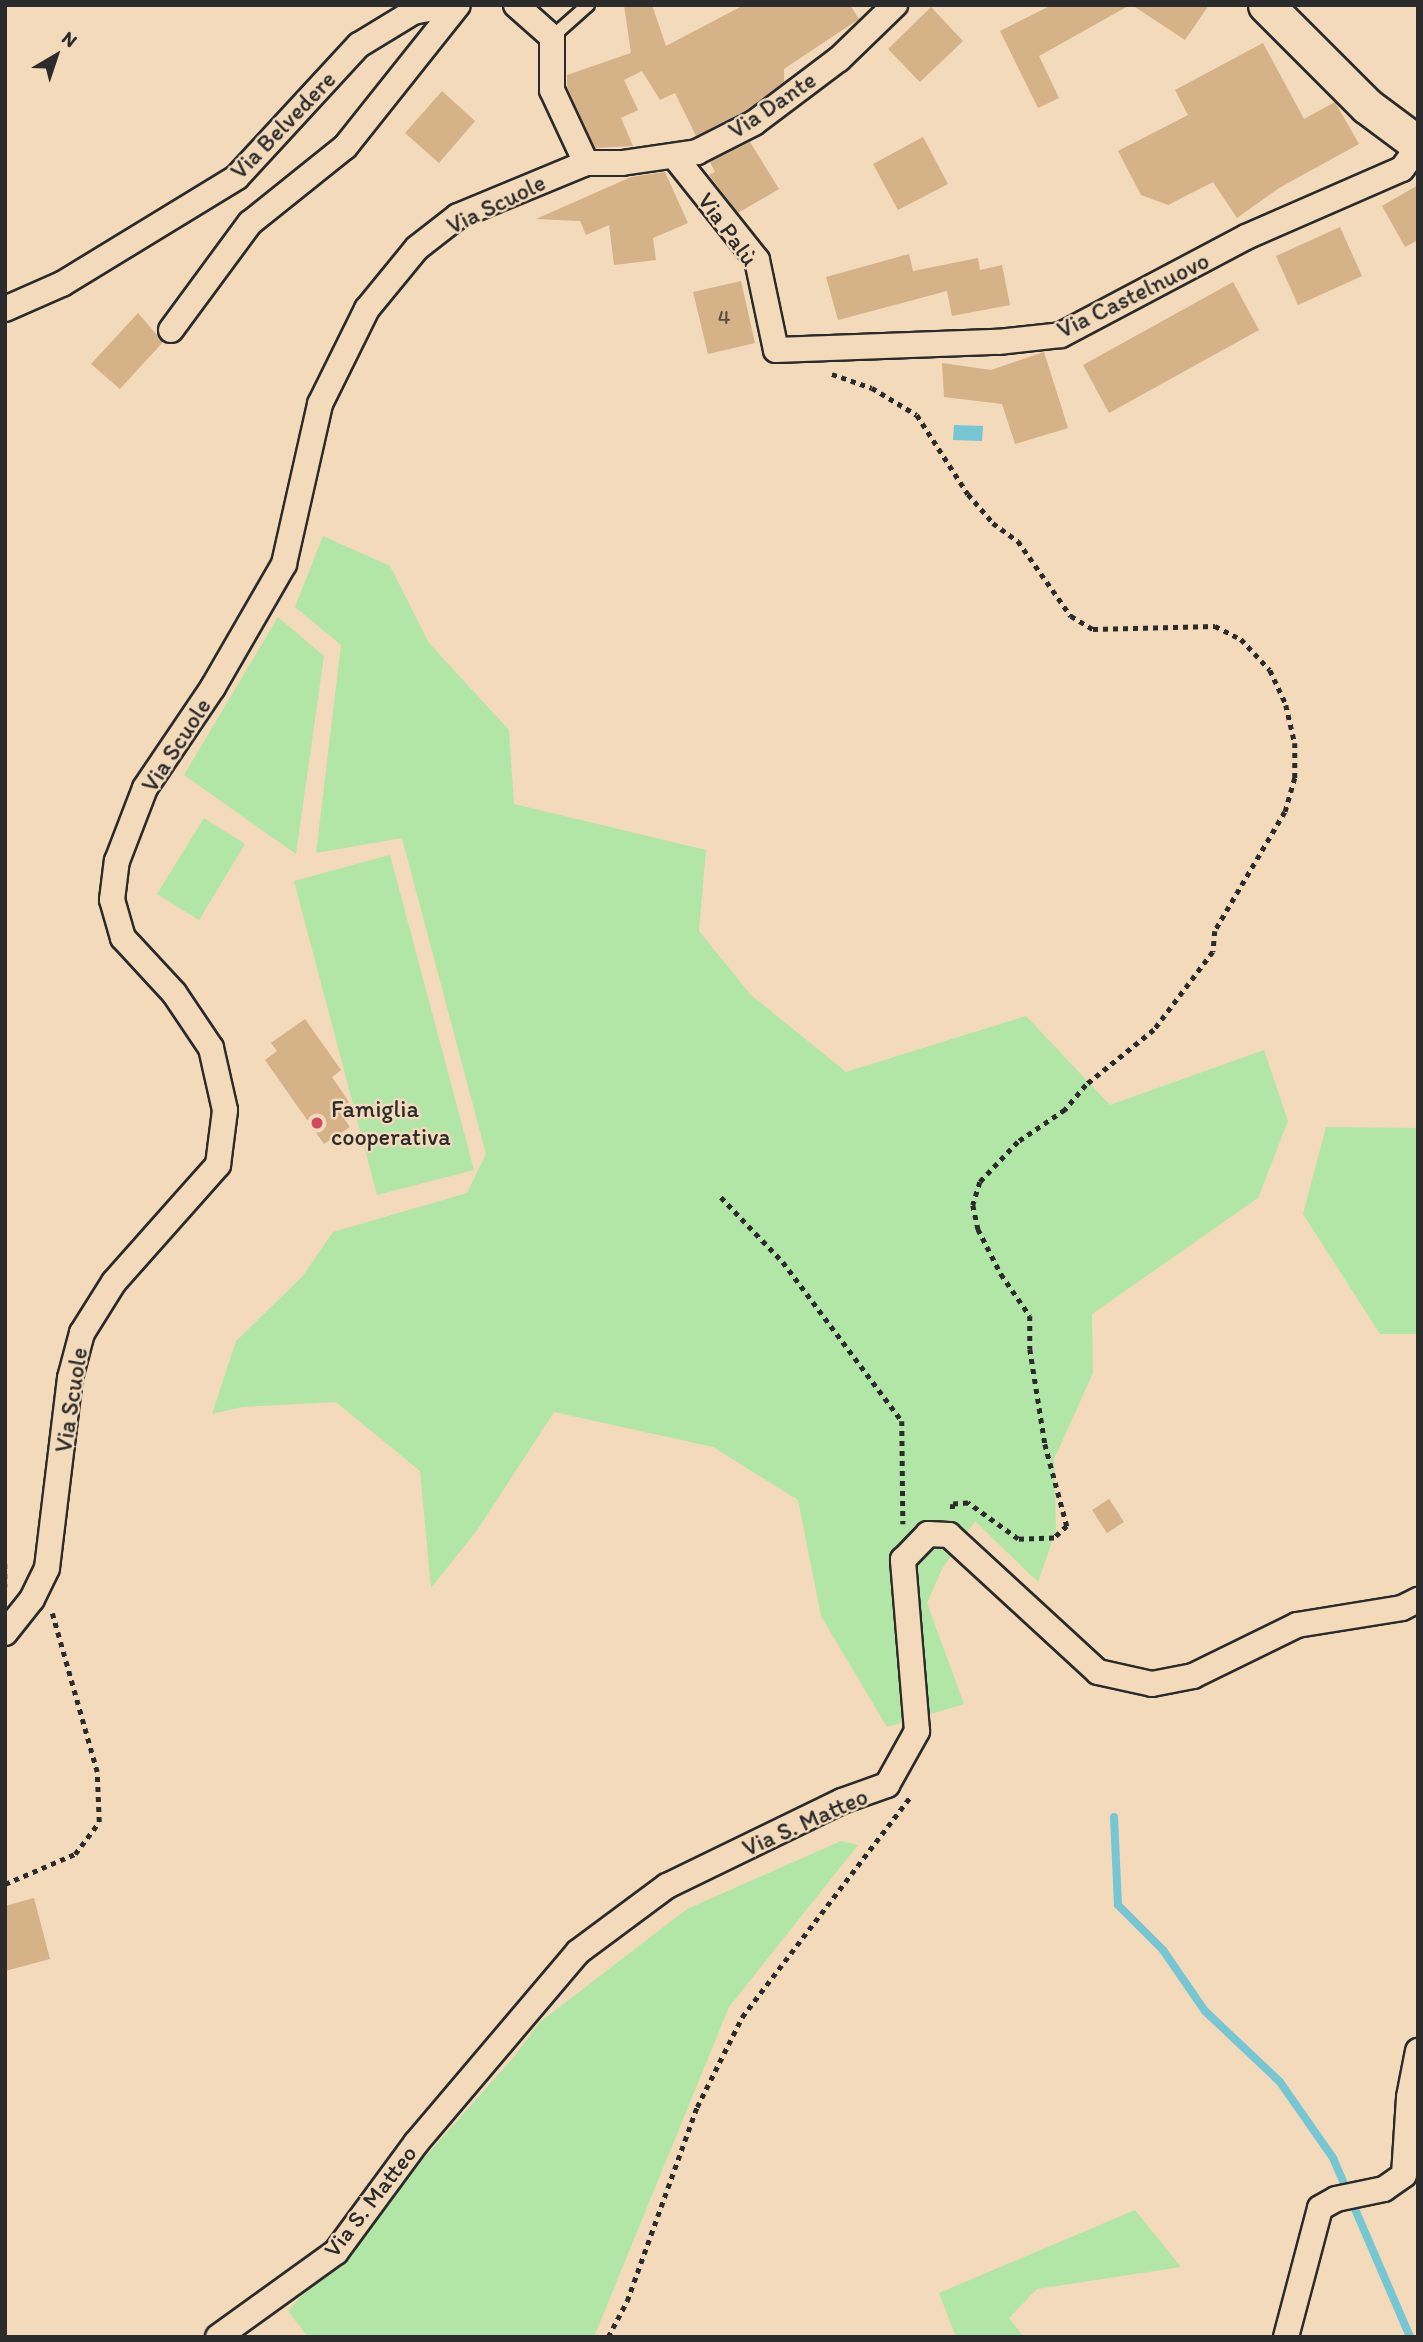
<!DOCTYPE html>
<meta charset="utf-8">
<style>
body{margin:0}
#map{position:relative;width:1423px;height:2342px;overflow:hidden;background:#f2daba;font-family:Itim,sans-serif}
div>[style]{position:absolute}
.green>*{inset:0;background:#b2e6a7}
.water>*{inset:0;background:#77c6d4}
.stream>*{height:8px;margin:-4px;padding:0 4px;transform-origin:4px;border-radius:4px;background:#77c6d4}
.building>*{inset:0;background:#d5b287}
.path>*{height:4.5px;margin-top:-2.25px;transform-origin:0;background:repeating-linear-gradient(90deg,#2b2b2b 0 5px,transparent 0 10px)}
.roads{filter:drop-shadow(2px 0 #2b2b2b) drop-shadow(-2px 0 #2b2b2b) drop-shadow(0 2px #2b2b2b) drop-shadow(0 -2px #2b2b2b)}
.lane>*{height:12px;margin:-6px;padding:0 6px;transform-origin:6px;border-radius:6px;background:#f2daba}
.street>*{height:24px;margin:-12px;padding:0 12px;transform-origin:12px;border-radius:12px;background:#f2daba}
.secondary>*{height:35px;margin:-17.5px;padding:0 17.5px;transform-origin:17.5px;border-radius:17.5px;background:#f2daba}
.dots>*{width:19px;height:19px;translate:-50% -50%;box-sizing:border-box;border:4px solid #f2daba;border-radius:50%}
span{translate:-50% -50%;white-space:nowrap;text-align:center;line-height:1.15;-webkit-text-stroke:5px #f2daba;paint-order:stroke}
.number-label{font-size:21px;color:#564d42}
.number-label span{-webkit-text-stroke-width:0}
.street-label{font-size:24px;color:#2b2b2b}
.poi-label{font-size:24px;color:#2b2b2b}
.left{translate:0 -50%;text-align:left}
.frame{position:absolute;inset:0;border:7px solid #2b2b2b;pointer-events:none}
.north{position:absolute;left:21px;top:21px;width:70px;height:70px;-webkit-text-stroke:5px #f2daba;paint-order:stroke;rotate:39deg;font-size:19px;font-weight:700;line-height:28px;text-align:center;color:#2b2b2b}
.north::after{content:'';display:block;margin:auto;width:24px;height:32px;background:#2b2b2b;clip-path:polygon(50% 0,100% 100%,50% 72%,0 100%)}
</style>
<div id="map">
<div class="green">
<i style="clip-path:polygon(323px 536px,390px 566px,429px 643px,509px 730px,514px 804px,706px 850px,699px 931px,751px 995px,846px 1072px,1026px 1016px,1110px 1105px,1264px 1050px,1288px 1121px,1258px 1198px,1092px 1314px,1093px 1373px,1054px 1459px,1056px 1530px,1038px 1582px,975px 1521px,942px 1569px,927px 1603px,964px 1704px,887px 1727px,821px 1616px,798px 1500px,713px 1447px,554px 1412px,478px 1529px,431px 1588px,420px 1471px,336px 1402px,242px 1407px,212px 1414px,236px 1341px,302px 1277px,333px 1232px,467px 1193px,486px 1154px,402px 838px,316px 853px,341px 645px,295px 607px)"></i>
<i style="clip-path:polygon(278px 617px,324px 656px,296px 854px,184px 775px)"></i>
<i style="clip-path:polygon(204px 818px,245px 844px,199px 920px,157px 894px)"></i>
<i style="clip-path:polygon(390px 855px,474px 1170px,377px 1195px,294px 881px)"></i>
<i style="clip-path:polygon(1326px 1127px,1418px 1128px,1418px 1334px,1380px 1334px,1303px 1214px)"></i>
<i style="clip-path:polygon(841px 1841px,858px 1845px,729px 2007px,594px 2337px,308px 2337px,288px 2311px,513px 2058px,540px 2022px,687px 1909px)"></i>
<i style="clip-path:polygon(1135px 2210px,1181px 2267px,1037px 2289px,1009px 2318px,1024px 2337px,956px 2337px,939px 2293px)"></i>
</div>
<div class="water">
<i style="clip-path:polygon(954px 425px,983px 426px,982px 441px,953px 440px)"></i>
</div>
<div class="stream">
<i style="left:1114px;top:1817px;width:88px;rotate:87.4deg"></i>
<i style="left:1118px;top:1905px;width:64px;rotate:45deg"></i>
<i style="left:1163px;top:1950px;width:74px;rotate:55.5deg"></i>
<i style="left:1205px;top:2011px;width:103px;rotate:43.4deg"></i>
<i style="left:1280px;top:2082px;width:93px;rotate:55.1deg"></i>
<i style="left:1333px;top:2158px;width:195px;rotate:66.7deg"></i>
</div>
<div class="building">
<i style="clip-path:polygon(624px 5px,652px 5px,666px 46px,744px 5px,850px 5px,859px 19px,784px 69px,784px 82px,746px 110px,696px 136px,675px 93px,660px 100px,642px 71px,624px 80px,638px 110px,621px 118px,633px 146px,595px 148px,567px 87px,567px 75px,631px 53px)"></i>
<i style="clip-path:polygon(1052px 5px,1130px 5px,1039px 56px,1059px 98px,1038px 108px,1000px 31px)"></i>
<i style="clip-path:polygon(1132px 5px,1209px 5px,1185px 40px)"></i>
<i style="clip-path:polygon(931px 7px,963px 41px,920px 82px,888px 49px)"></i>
<i style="clip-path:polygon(1263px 43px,1304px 119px,1335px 102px,1359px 144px,1279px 188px,1237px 218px,1213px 182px,1168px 205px,1141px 195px,1118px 151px,1188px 115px,1175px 90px)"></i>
<i style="clip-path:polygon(442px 91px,475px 121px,439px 163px,405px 133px)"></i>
<i style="clip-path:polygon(923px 137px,948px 184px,898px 210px,873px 164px)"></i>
<i style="clip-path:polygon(750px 142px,779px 189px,738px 213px,709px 175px,715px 172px,710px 162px)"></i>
<i style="clip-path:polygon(665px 172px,688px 223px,653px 238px,656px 260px,614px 265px,609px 225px,586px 235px,580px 221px,536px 219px,631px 177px)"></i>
<i style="clip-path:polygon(1418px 185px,1418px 240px,1405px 247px,1382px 206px)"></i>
<i style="clip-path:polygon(1340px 227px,1362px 276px,1298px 305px,1276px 256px)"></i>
<i style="clip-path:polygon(909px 254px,913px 271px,978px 258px,980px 270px,1002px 265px,1010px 305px,952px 316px,947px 291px,838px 320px,826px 277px)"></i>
<i style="clip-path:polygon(741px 281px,755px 343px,708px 354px,693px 292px)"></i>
<i style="clip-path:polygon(1233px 282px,1259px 330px,1109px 413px,1083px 365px)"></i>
<i style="clip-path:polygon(138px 313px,163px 342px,120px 389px,91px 364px)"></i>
<i style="clip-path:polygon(1044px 352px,1068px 428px,1015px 444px,1002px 404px,944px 397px,942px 363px,991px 370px)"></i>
<i style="clip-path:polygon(305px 1019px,341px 1070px,332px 1077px,349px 1102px,338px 1110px,350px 1127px,324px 1144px,265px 1060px,277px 1051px,271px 1043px)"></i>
<i style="clip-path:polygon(1109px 1499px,1124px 1522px,1107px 1533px,1092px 1510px)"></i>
<i style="clip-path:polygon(34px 1898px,50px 1959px,5px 1971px,5px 1906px)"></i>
</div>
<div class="path">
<i style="left:832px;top:374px;width:42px;rotate:19.3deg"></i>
<i style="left:872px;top:388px;width:52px;rotate:31deg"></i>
<i style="left:917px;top:415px;width:94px;rotate:57.2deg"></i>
<i style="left:968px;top:494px;width:38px;rotate:49deg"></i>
<i style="left:993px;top:523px;width:31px;rotate:36deg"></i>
<i style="left:1018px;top:541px;width:92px;rotate:54.8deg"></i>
<i style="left:1071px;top:616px;width:26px;rotate:31deg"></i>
<i style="left:1093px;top:629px;width:122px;rotate:-1.4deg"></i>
<i style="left:1215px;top:626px;width:29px;rotate:27deg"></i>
<i style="left:1241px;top:639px;width:42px;rotate:46.9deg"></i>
<i style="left:1270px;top:670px;width:38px;rotate:65deg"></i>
<i style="left:1286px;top:705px;width:39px;rotate:77deg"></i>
<i style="left:1295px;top:743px;width:35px;rotate:90deg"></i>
<i style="left:1295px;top:778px;width:35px;rotate:106deg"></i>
<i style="left:1285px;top:812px;width:138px;rotate:120.5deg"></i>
<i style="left:1215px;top:931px;width:21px;rotate:95deg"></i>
<i style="left:1213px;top:952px;width:98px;rotate:127.1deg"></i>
<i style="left:1154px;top:1030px;width:87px;rotate:141deg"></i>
<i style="left:1086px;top:1085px;width:33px;rotate:130deg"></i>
<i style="left:1065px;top:1110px;width:57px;rotate:145.8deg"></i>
<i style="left:1018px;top:1142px;width:55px;rotate:133.5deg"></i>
<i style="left:980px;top:1182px;width:24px;rotate:107deg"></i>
<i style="left:973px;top:1205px;width:25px;rotate:78deg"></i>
<i style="left:978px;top:1229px;width:51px;rotate:62.9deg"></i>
<i style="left:1001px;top:1274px;width:51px;rotate:55.4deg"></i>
<i style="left:1030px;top:1316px;width:33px;rotate:90deg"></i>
<i style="left:1030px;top:1349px;width:96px;rotate:81deg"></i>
<i style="left:1045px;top:1444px;width:85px;rotate:75deg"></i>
<i style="left:1067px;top:1526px;width:18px;rotate:137deg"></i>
<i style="left:1054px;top:1538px;width:36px;rotate:178deg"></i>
<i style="left:1018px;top:1539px;width:62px;rotate:-144.2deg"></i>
<i style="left:968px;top:1503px;width:15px;rotate:176deg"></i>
<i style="left:953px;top:1504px;width:9px;rotate:96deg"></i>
<i style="left:721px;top:1197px;width:90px;rotate:46.4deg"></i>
<i style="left:783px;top:1262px;width:199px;rotate:53.2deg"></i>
<i style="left:902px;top:1421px;width:103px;rotate:89.4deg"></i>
<i style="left:5px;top:1564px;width:23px;rotate:90deg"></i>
<i style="left:5px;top:1884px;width:76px;rotate:-23.2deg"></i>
<i style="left:75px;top:1854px;width:40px;rotate:-53deg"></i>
<i style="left:99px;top:1822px;width:50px;rotate:-92.3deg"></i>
<i style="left:97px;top:1772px;width:165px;rotate:-105.8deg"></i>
<i style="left:608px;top:2337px;width:41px;rotate:-62.2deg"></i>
<i style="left:627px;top:2301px;width:206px;rotate:-70.2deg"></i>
<i style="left:697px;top:2107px;width:101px;rotate:-63.4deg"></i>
<i style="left:742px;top:2017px;width:278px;rotate:-52.6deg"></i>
</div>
<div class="roads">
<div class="lane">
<i style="left:552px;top:37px;width:48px;rotate:-41.6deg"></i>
</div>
<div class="street">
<i style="left:516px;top:5px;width:48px;rotate:41.6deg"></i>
<i style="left:552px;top:37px;width:53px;rotate:90deg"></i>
<i style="left:552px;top:90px;width:81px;rotate:65deg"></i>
<i style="left:674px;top:156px;width:133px;rotate:51.4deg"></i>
<i style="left:757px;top:260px;width:92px;rotate:78.1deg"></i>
<i style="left:776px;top:350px;width:222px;rotate:-2.1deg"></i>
<i style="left:998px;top:342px;width:63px;rotate:-6.3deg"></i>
<i style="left:1061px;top:335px;width:209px;rotate:-27.9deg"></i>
<i style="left:1246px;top:237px;width:170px;rotate:-23.6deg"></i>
<i style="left:1402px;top:169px;width:27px;rotate:-54deg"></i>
<i style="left:5px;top:309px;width:62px;rotate:-23.7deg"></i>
<i style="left:62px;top:284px;width:205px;rotate:-31.4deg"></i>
<i style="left:237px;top:177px;width:180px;rotate:-47.3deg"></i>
<i style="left:359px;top:45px;width:63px;rotate:-31.4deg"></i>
<i style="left:413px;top:12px;width:38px;rotate:-11deg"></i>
<i style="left:171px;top:330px;width:133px;rotate:-53.6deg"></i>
<i style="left:250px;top:223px;width:122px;rotate:-38.7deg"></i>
<i style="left:345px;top:147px;width:181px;rotate:-51.5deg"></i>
<i style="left:5px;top:1633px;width:43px;rotate:-51.5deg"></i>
<i style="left:32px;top:1599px;width:34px;rotate:-64deg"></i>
<i style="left:47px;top:1568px;width:191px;rotate:-83.1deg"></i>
<i style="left:70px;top:1378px;width:47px;rotate:-75.1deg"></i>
<i style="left:82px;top:1333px;width:60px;rotate:-57.9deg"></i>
<i style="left:114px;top:1282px;width:157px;rotate:-48.4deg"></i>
<i style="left:218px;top:1165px;width:55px;rotate:-82.7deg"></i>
<i style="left:225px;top:1110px;width:64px;rotate:-102.7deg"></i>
<i style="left:211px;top:1048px;width:66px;rotate:-123.9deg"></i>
<i style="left:174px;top:993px;width:75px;rotate:-132.8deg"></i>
<i style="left:123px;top:938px;width:40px;rotate:-106deg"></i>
<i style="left:112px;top:900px;width:39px;rotate:-83deg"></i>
<i style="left:117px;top:861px;width:78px;rotate:-69deg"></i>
<i style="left:145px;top:788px;width:122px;rotate:-56deg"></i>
<i style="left:213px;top:687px;width:142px;rotate:-60deg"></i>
<i style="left:284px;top:564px;width:164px;rotate:-77.3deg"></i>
<i style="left:320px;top:404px;width:106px;rotate:-63.7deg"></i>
<i style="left:367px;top:309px;width:79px;rotate:-50.7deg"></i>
<i style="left:417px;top:248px;width:52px;rotate:-38deg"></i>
<i style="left:458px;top:216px;width:139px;rotate:-22.5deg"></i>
<i style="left:586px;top:163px;width:36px"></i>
<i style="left:622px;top:163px;width:76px;rotate:-8.3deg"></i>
<i style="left:697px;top:152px;width:64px;rotate:-27deg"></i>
<i style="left:754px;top:123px;width:106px;rotate:-37deg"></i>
<i style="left:839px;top:59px;width:78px;rotate:-44deg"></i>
<i style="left:218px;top:2337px;width:145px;rotate:-35.8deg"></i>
<i style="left:336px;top:2252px;width:135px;rotate:-53.7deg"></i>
<i style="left:416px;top:2143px;width:250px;rotate:-49.7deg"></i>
<i style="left:578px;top:1952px;width:111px;rotate:-36.6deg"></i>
<i style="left:667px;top:1886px;width:195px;rotate:-25.9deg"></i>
<i style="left:842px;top:1801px;width:48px;rotate:-19.6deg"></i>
<i style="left:887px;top:1785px;width:62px;rotate:-60.9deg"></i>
<i style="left:917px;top:1731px;width:172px;rotate:-94.7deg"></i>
<i style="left:903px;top:1560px;width:36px;rotate:-46deg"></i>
<i style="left:928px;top:1534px;width:21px;rotate:3deg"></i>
<i style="left:949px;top:1535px;width:202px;rotate:42.6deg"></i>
<i style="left:1098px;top:1672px;width:55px;rotate:12.5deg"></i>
<i style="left:1152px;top:1684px;width:42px;rotate:-11deg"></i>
<i style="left:1193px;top:1676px;width:116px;rotate:-26.1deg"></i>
<i style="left:1297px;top:1625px;width:106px;rotate:-9.2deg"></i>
<i style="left:1402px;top:1608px;width:18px;rotate:-27deg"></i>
<i style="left:1286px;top:2337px;width:133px;rotate:-75.2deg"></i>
<i style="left:1320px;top:2208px;width:18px;rotate:-29deg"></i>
<i style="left:1336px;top:2199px;width:49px;rotate:-11.8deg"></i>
<i style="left:1384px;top:2189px;width:24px;rotate:-35deg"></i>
<i style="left:1404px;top:2175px;width:78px;rotate:-86.3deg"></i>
<i style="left:1409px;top:2097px;width:47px;rotate:-78.9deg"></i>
</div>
<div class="secondary">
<i style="left:1266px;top:5px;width:143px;rotate:45deg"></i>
<i style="left:1367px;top:106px;width:64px;rotate:36.7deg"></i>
</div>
</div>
<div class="dots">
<i style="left:317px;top:1123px;background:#d1495b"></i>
</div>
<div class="number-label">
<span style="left:724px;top:317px">4</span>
</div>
<div class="street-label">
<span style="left:772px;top:105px;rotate:-34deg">Via Dante</span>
<span style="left:283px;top:125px;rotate:-46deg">Via Belvedere</span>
<span style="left:496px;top:204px;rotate:-26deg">Via Scuole</span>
<span style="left:728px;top:229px;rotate:54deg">Via Palù</span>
<span style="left:1133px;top:295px;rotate:-26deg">Via Castelnuovo</span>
<span style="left:176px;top:745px;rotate:-57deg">Via Scuole</span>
<span style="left:71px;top:1400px;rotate:-81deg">Via Scuole</span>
<span style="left:805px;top:1822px;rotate:-24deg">Via S. Matteo</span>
<span style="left:370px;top:2201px;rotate:-52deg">Via S. Matteo</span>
</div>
<div class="poi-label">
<span class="left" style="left:331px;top:1123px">Famiglia<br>cooperativa</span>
</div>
<div class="frame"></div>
<div class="north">N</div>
</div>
